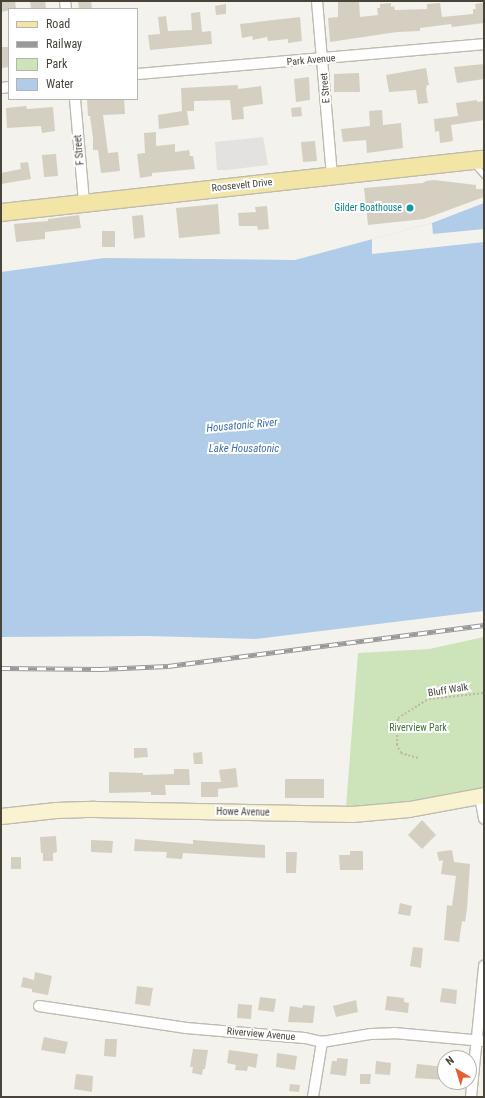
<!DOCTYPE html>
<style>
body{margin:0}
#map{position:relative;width:485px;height:1098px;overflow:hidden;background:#f4f2ec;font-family:"Roboto Condensed",sans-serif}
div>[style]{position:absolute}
.green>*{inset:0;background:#cde3ba}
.parking>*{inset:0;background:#e4e2e0}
.water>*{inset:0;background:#b0cce9}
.pier>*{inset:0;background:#f4f2ec}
.building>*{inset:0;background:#d5cfc2}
.path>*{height:2px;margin-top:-1px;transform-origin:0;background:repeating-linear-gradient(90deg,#bfb7a2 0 2px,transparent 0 4px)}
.roads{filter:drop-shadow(1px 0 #bfbbaf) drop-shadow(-1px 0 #bfbbaf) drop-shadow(0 1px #bfbbaf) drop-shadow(0 -1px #bfbbaf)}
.lane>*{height:5px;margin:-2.5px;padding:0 2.5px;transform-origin:2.5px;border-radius:2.5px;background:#fff}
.street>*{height:10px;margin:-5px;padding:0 5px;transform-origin:5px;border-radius:5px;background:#fff}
.secondary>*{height:15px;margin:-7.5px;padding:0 7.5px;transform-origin:7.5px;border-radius:7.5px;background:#f9f3d1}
.primary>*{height:17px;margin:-8.5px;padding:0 8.5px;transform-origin:8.5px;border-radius:8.5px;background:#f3e5a6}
.rail>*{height:4.5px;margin-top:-2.25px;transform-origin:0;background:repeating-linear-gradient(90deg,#fff 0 9px,#999 0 18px);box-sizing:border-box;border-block:1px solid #999}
.dots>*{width:11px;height:11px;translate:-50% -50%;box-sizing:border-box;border:2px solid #fff;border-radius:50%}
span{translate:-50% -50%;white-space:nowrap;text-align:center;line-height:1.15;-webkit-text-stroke:4px #fff;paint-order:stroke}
.street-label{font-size:10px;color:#48443a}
.culture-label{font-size:10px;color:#0d838f}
.right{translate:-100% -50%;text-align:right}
.park-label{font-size:10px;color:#457433}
.water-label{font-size:11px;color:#3f72a8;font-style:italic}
.frame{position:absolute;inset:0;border:2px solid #48443a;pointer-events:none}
.legend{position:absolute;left:8px;top:8px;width:130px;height:92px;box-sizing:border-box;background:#fff;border:1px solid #b6b4b0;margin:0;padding:5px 7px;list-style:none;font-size:12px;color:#48443a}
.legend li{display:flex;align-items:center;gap:8px;height:20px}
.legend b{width:20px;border:1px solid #b6b4b0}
.north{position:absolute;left:437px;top:1050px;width:40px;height:40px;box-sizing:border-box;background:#fff;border:1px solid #b6b4b0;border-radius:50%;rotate:322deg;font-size:11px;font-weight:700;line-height:16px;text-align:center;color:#48443a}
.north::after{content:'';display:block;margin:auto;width:14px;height:18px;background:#e26035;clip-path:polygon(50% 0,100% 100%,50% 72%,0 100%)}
</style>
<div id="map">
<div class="green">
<i style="clip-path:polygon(484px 637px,484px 789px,378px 806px,346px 807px,358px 653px,429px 649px)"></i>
</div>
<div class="parking">
<i style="clip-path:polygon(263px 137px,268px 165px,227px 170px,217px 170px,215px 142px)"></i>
</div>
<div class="water">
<i style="clip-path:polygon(484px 203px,484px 611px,256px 639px,148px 636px,1px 637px,1px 272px,104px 258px,295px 260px,432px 223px)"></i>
</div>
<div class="pier">
<i style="clip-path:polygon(432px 223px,433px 234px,484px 229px,484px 242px,372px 254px,372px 239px)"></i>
</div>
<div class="building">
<i style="clip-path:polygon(1px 1px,15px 1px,16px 9px,1px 12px)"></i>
<i style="clip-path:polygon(30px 1px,45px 1px,46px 9px,31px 9px)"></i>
<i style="clip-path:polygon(78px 1px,91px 1px,92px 9px,79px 9px)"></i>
<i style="clip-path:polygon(338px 1px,359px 1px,360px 17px,378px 15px,377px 8px,380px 8px,380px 4px,391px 3px,391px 7px,394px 6px,395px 10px,427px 9px,427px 4px,440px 3px,442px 17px,473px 14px,473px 9px,476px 9px,475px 4px,483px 3px,484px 23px,452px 27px,451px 24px,420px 28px,420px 31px,397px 32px,330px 42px,328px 18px,338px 17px)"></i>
<i style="clip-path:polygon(226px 4px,226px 14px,216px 15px,215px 6px)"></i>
<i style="clip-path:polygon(200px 12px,202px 32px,211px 31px,212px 44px,150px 50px,148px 35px,160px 34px,158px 17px,166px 16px,168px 31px,192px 30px,191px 13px)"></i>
<i style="clip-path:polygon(300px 17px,302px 41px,288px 43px,288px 39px,268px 41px,267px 37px,253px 40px,252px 36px,242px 38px,240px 24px)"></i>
<i style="clip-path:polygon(1px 47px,9px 47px,9px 67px,1px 68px)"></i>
<i style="clip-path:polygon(484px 64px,484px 79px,457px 83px,454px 67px)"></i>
<i style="clip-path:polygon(426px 68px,429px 85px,427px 85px,426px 89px,428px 103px,418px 104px,416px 90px,389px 92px,386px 75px)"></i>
<i style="clip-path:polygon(359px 73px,360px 92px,334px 92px,334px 74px)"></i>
<i style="clip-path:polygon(309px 77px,310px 100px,296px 102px,294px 79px)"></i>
<i style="clip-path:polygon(238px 85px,238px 89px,261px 86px,263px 104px,243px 107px,244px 119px,232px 120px,230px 100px,194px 101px,194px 111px,187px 111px,189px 125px,159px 129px,158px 115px,182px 111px,181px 88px)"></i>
<i style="clip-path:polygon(87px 99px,124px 99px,125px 114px,103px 115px,108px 153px,118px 152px,120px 171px,101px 173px,98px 150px,93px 150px,93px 138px,90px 116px,88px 116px)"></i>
<i style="clip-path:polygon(477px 100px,477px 102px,484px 101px,484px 120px,451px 125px,453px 141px,440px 143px,439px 131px,435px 132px,434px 119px,458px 116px,456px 103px)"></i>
<i style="clip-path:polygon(26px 106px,27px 109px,53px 107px,55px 131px,42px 133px,41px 126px,7px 128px,6px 108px)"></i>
<i style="clip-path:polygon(301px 107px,302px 116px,292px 117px,291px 108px)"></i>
<i style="clip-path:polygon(382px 110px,383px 125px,401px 123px,403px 148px,367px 153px,366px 140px,343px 142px,341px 129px,370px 126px,369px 111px)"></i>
<i style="clip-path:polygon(156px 132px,156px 146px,175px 144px,175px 152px,189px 150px,190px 156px,193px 156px,195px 169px,152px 173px,152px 176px,140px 178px,137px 154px,145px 153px,144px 133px)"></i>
<i style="clip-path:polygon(315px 141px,317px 161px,303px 162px,301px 142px)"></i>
<i style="clip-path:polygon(56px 154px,58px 176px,44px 177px,42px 155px)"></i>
<i style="clip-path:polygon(28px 162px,31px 179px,1px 184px,1px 173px,21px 169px,20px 163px)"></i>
<i style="clip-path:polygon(434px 180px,476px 185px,476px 189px,484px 189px,484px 197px,424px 219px,368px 225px,364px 188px,423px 183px,426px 181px)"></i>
<i style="clip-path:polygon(218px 204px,220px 234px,179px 238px,176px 208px)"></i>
<i style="clip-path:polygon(267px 206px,269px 229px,258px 230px,257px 226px,239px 226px,238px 213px,256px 212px,255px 207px)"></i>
<i style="clip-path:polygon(79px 215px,81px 228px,45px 232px,45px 239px,16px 242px,14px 224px,48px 221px,48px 219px)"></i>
<i style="clip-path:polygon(143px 215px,145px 237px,134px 239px,132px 216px)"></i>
<i style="clip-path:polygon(102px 231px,115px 231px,115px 247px,102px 247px)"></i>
<i style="clip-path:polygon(134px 748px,147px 748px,148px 757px,134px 758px)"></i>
<i style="clip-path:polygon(202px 752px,203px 764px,194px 764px,193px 753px)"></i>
<i style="clip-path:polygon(236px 768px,238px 787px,218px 789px,218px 797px,201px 797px,201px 782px,221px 782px,219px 770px)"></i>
<i style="clip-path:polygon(174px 769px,189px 769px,190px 785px,165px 785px,166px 795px,151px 795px,151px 792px,109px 793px,109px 772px,143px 773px,143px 775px,174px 774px)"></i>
<i style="clip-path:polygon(285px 779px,324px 779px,324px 798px,285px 798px)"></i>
<i style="clip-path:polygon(422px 820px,436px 835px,422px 849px,408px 835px)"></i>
<i style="clip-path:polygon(56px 836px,57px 852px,53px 853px,53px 861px,43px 861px,43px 853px,41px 853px,40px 837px)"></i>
<i style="clip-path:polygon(135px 839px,193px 844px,193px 840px,265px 845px,265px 858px,183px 853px,182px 859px,166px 858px,167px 852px,134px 851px)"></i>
<i style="clip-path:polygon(91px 840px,113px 841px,112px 853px,91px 852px)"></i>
<i style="clip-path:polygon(452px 850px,454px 862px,470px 864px,467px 909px,465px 922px,462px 921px,459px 942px,444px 940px,447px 905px,452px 906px,456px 876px,441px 874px,443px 860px,439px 861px,437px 852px)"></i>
<i style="clip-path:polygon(350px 851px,363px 851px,363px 870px,340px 870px,339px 855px,350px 855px)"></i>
<i style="clip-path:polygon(286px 852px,297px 852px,296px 873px,286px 873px)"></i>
<i style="clip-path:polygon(11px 857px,21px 857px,21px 869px,11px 869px)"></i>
<i style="clip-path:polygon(400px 903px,412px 906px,410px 916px,398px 914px)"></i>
<i style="clip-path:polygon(413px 947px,423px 948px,421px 968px,410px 966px)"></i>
<i style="clip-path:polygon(35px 972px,52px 976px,48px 995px,32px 992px,32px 989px,21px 987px,23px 977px,34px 980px)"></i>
<i style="clip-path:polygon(137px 986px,153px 988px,150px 1006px,135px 1004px)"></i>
<i style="clip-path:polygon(442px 988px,457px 990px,456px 1004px,440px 1002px)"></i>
<i style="clip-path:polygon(387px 996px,404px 998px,404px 1002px,409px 1003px,408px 1013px,385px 1010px)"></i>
<i style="clip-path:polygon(260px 997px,276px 999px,274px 1012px,258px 1010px)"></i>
<i style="clip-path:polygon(356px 1000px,358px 1012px,336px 1017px,333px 1006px)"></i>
<i style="clip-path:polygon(238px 1004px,252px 1005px,251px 1019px,237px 1018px)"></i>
<i style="clip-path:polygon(303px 1005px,315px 1006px,313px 1023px,288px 1022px,290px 1006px,302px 1008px)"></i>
<i style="clip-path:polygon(44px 1037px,68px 1042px,65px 1054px,41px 1050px)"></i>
<i style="clip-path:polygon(105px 1039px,117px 1039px,116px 1057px,104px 1056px)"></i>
<i style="clip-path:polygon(193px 1049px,208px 1050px,205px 1069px,203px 1069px,202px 1075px,192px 1073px,193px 1067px,190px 1067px)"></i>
<i style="clip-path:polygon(229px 1050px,258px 1054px,256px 1068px,248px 1066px,247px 1071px,235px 1070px,236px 1065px,227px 1063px)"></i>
<i style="clip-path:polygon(277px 1053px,297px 1056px,295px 1070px,276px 1067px)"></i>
<i style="clip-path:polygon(337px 1058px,348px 1059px,346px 1076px,330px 1074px,332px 1061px,337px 1061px)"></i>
<i style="clip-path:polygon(376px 1061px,391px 1063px,390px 1075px,375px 1074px)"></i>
<i style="clip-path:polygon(417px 1064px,445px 1067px,445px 1080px,415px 1078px)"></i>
<i style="clip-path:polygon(76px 1074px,93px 1076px,92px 1092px,74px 1089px)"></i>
<i style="clip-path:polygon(360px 1074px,371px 1074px,370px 1084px,360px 1084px)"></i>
<i style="clip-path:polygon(290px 1084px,300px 1085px,299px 1092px,289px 1091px)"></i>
</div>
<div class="path">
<i style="left:418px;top:758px;width:18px;rotate:-164deg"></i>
<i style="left:401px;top:753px;width:9px;rotate:-117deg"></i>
<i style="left:397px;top:745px;width:27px;rotate:-88deg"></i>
<i style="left:398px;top:718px;width:36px;rotate:-32deg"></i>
<i style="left:429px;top:699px;width:55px;rotate:-6.2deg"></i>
</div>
<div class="roads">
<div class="lane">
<i style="left:474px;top:164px;width:15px;rotate:48deg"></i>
</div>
<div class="street">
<i style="left:65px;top:1px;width:8px;rotate:83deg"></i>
<i style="left:317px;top:1px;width:175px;rotate:85.1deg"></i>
<i style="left:137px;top:74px;width:348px;rotate:-4.9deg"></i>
<i style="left:1px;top:88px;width:8px;rotate:-7deg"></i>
<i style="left:75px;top:99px;width:103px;rotate:85deg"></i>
<i style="left:480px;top:796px;width:23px;rotate:80deg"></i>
<i style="left:39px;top:1006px;width:149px;rotate:8.5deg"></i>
<i style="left:186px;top:1028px;width:119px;rotate:4.8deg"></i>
<i style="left:305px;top:1038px;width:17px;rotate:13deg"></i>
<i style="left:322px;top:1042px;width:50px;rotate:-9.3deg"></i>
<i style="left:371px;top:1034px;width:23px;rotate:-2deg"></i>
<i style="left:394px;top:1033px;width:90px;rotate:5.1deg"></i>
<i style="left:313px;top:1097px;width:56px;rotate:-80.7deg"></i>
<i style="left:471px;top:1097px;width:132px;rotate:-84.3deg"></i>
</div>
<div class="secondary">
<i style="left:1px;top:816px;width:55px;rotate:-6.2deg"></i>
<i style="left:56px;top:810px;width:38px;rotate:-2deg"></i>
<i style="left:94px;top:809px;width:258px;rotate:1.1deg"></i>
<i style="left:352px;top:814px;width:57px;rotate:-5deg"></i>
<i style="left:409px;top:809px;width:76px;rotate:-10.6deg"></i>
</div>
<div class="primary">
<i style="left:1px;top:212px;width:486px;rotate:-6.3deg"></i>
</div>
</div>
<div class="rail">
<i style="left:1px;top:668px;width:99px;rotate:0.6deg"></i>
<i style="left:100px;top:669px;width:68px;rotate:-2.5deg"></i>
<i style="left:168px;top:666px;width:319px;rotate:-7.4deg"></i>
</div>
<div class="dots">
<i style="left:410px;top:208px;background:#0f9aa8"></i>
</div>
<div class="street-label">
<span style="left:311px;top:60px;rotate:-5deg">Park Avenue</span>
<span style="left:325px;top:88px;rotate:-95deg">E Street</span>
<span style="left:79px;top:150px;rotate:-95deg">F Street</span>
<span style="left:242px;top:185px;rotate:-6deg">Roosevelt Drive</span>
<span style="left:448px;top:690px;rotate:-9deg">Bluff Walk</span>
<span style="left:243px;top:812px;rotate:1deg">Howe Avenue</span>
<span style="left:261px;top:1034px;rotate:5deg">Riverview Avenue</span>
</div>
<div class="culture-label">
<span class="right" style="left:402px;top:208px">Gilder Boathouse</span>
</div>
<div class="park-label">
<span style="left:418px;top:728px">Riverview Park</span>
</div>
<div class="water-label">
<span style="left:242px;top:426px;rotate:-5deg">Housatonic River</span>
<span style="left:244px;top:449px">Lake Housatonic</span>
</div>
<div class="frame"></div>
<ul class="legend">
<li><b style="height:5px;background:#f3e5a6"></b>Road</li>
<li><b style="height:5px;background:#999"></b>Railway</li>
<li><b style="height:11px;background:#cde3ba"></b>Park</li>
<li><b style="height:11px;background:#b0cce9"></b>Water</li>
</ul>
<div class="north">N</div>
</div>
